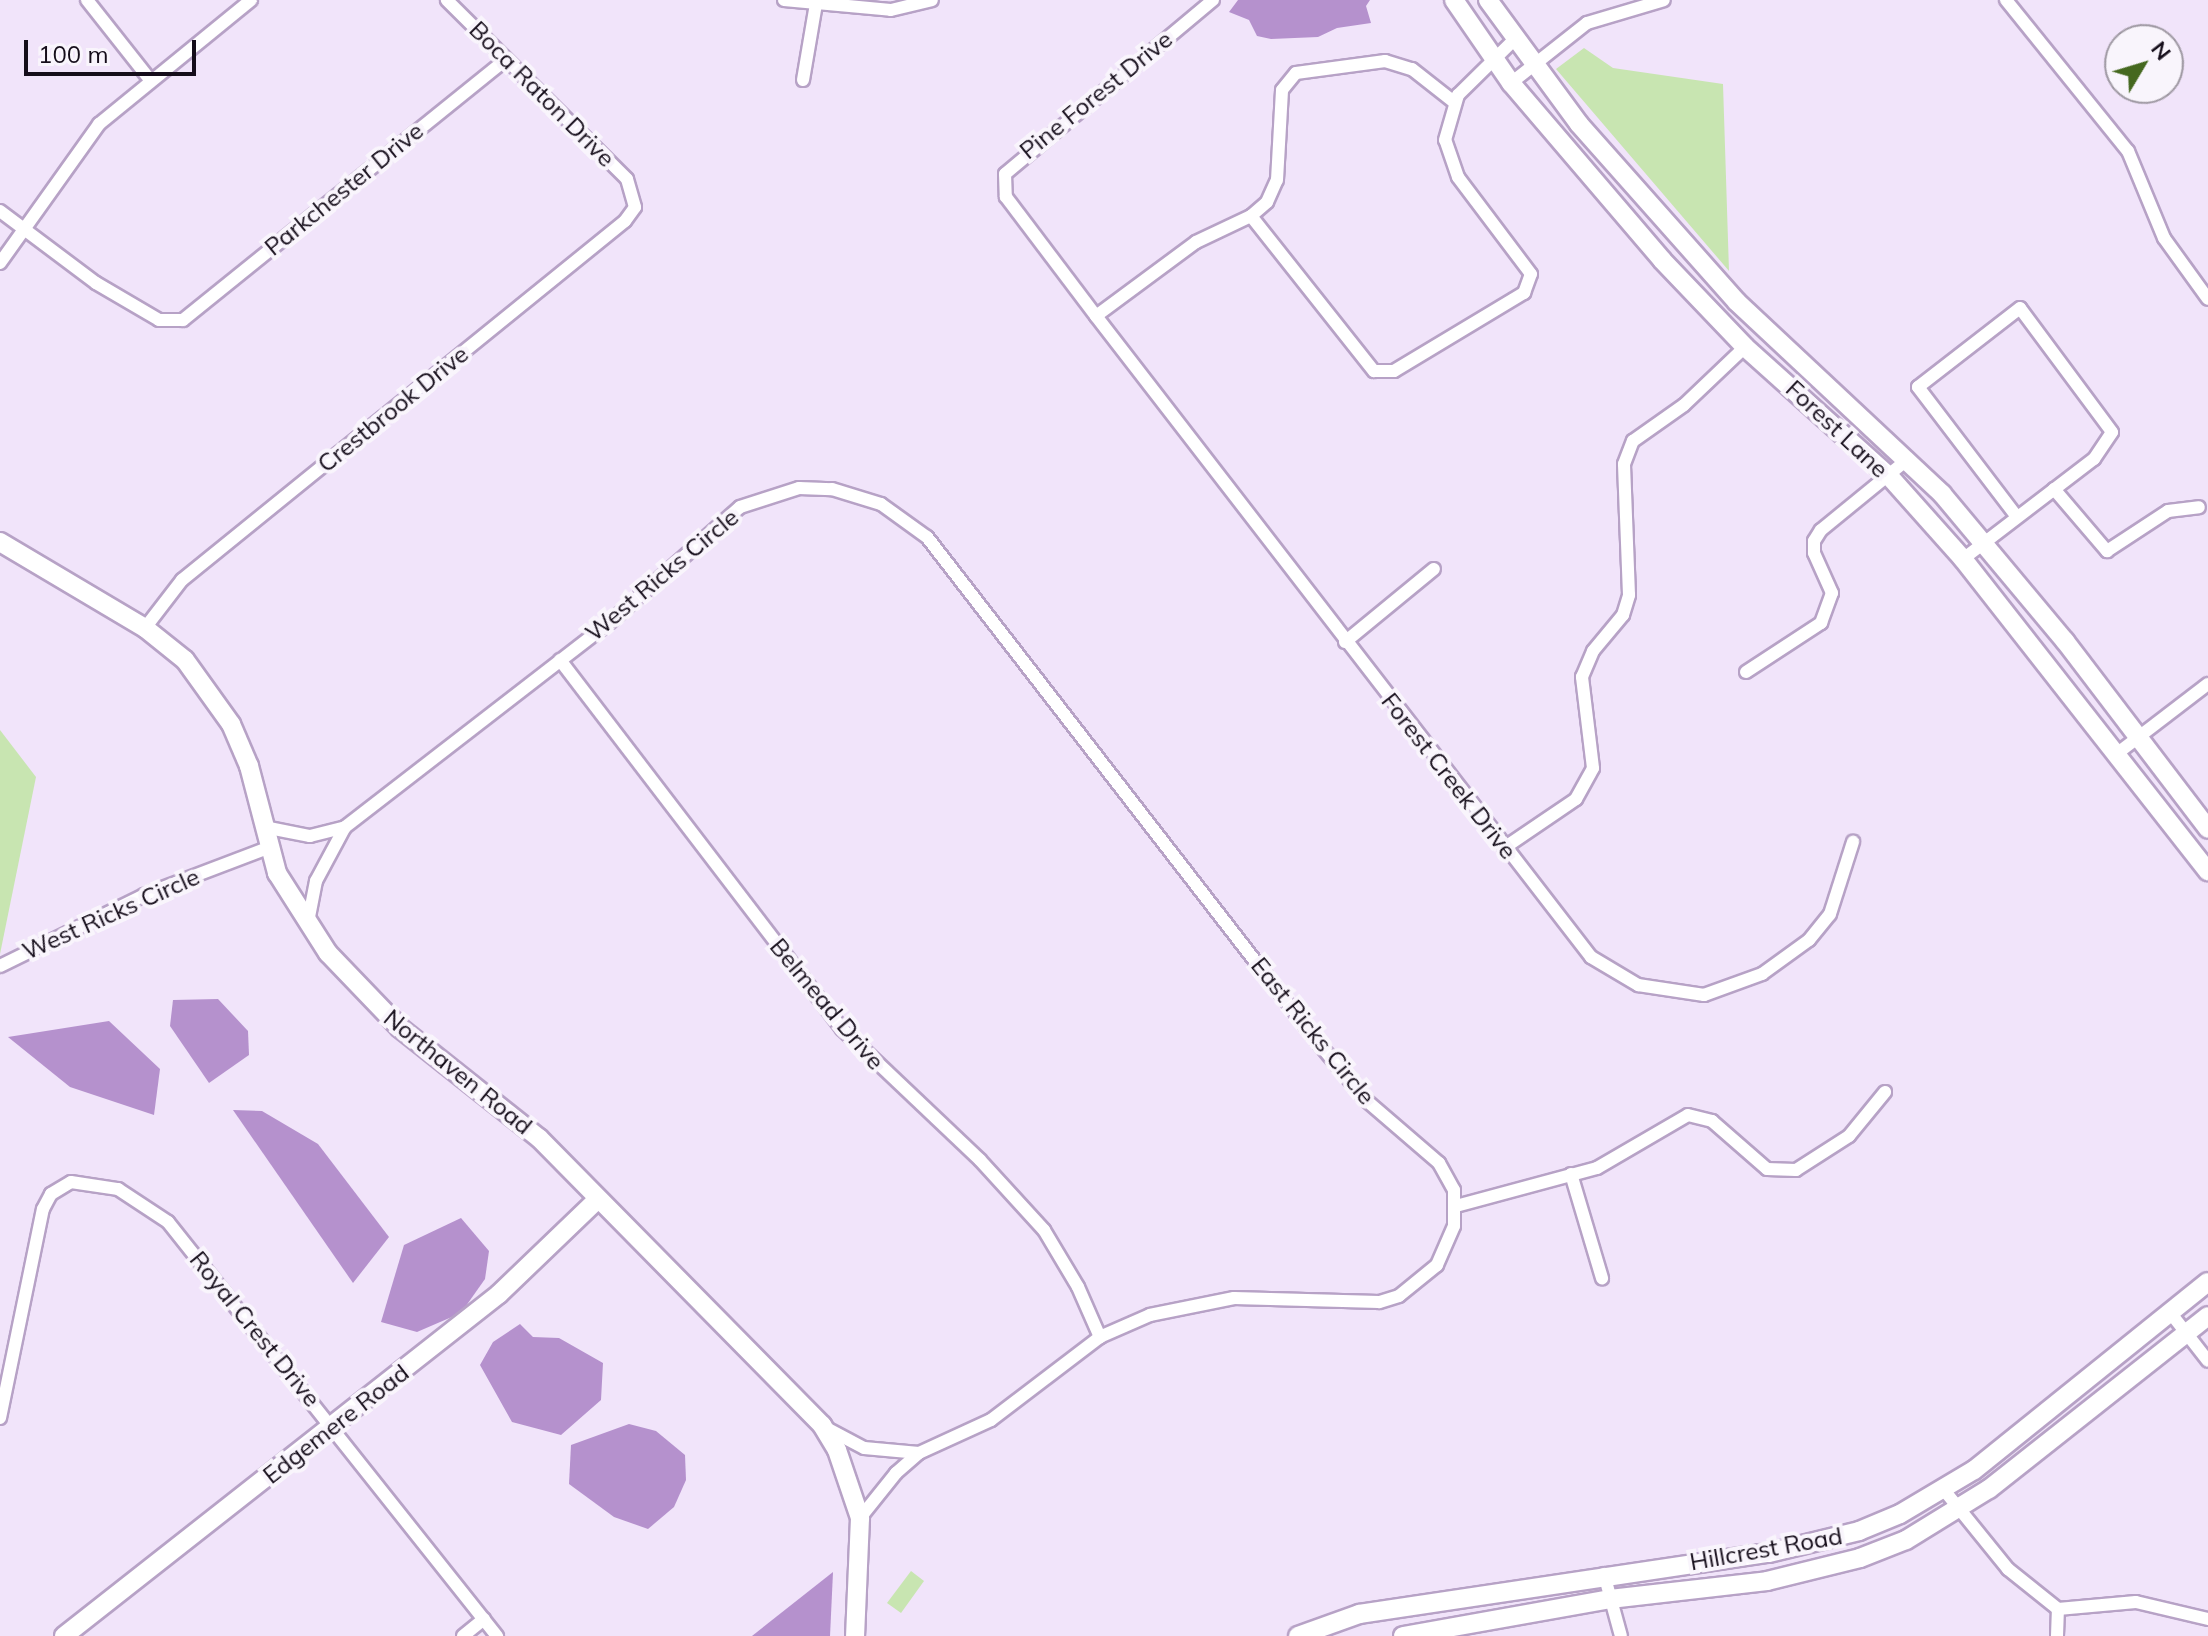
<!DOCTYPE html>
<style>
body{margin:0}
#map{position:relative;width:2208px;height:1636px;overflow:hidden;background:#f1e4fa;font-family:Mulish,sans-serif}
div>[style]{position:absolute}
.green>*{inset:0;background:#c8e5b1}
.water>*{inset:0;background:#b591cd}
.roads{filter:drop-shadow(2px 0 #b7a2c6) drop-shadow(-2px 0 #b7a2c6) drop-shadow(0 2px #b7a2c6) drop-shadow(0 -2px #b7a2c6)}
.street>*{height:12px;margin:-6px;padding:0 6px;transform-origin:6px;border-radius:6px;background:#fff}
.secondary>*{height:18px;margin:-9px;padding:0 9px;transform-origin:9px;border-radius:9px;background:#fff}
span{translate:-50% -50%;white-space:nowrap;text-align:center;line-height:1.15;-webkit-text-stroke:8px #f9f5fc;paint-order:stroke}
.street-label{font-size:24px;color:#150d1a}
.north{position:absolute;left:2104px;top:24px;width:80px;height:80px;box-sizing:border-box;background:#f9f5fc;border:2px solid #9e98a2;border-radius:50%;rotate:52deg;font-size:22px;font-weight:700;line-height:32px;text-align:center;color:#150d1a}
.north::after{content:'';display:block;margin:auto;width:28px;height:36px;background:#45681f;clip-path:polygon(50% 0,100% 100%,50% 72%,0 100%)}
.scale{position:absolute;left:24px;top:40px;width:172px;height:36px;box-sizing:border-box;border:4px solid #150d1a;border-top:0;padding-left:10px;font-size:24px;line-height:28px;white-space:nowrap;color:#150d1a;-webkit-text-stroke:6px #f9f5fc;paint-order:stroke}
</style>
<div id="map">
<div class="green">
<i style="clip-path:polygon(1584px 48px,1613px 68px,1723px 84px,1729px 271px,1556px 69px)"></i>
<i style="clip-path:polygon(0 730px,36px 777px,0 954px)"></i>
<i style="clip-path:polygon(911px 1571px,924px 1581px,901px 1613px,887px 1603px)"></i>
</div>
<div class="water">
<i style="clip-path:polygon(1238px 0,1370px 0,1366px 6px,1371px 23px,1337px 28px,1318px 37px,1271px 39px,1257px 36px,1249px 20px,1229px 12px)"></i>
<i style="clip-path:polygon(218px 999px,248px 1031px,249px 1055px,209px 1083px,170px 1026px,173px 1000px)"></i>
<i style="clip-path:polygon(109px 1021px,160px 1069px,154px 1115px,70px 1087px,8px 1037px)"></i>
<i style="clip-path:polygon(233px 1110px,262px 1111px,318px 1144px,389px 1237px,353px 1283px)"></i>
<i style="clip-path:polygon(461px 1218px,489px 1251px,485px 1279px,461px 1313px,417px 1332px,381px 1322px,404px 1245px)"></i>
<i style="clip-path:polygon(520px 1324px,533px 1337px,559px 1338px,603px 1363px,601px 1400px,561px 1435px,512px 1422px,480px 1365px,493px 1342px)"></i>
<i style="clip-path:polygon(629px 1424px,656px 1431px,685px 1455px,686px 1480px,674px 1507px,648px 1529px,614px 1517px,569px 1484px,571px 1445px)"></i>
<i style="clip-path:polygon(833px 1572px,830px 1636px,752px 1636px)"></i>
</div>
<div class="roads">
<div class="street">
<i style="left:87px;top:0;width:103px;rotate:51.7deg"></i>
<i style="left:784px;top:0;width:107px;rotate:5.3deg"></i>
<i style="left:891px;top:10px;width:42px;rotate:-13.7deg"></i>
<i style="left:1213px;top:0;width:271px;rotate:140.1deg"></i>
<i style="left:1005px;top:174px;width:23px;rotate:88deg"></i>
<i style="left:1006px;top:197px;width:149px;rotate:52.9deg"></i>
<i style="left:1096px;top:316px;width:810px;rotate:52.32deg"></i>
<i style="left:1591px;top:957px;width:55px;rotate:30.8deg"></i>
<i style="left:1638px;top:985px;width:67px;rotate:8.6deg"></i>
<i style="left:1704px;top:995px;width:62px;rotate:-19.9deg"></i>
<i style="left:1762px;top:974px;width:58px;rotate:-35.9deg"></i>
<i style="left:1809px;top:940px;width:33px;rotate:-51deg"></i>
<i style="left:1830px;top:914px;width:76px;rotate:-72.3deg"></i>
<i style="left:2006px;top:0;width:194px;rotate:51.1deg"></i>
<i style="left:2128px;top:151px;width:94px;rotate:67.5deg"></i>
<i style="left:2164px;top:238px;width:75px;rotate:54.2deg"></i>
<i style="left:803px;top:80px;width:77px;rotate:-80.3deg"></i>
<i style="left:1511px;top:83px;width:97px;rotate:-38.3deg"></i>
<i style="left:1587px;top:23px;width:80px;rotate:-16.6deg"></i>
<i style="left:0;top:211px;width:120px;rotate:36.9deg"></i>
<i style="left:96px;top:283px;width:73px;rotate:30.4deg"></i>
<i style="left:159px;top:320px;width:24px"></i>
<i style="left:183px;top:320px;width:415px;rotate:-38.9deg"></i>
<i style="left:1251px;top:216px;width:198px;rotate:51.6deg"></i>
<i style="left:1374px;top:371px;width:20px"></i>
<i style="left:1394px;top:371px;width:152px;rotate:-31deg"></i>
<i style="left:1524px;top:293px;width:20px;rotate:-70deg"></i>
<i style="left:1531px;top:274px;width:121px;rotate:-127deg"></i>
<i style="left:1458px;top:177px;width:39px;rotate:-109deg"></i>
<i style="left:1445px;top:140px;width:47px;rotate:-73.9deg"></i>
<i style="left:1458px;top:95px;width:78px;rotate:-44.5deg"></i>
<i style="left:0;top:263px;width:171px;rotate:-54.5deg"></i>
<i style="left:99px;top:124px;width:196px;rotate:-39.2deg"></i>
<i style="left:1096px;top:316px;width:124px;rotate:-36.5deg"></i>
<i style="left:1196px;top:242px;width:61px;rotate:-25.3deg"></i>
<i style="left:1251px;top:216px;width:21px;rotate:-41deg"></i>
<i style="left:1267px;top:202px;width:24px;rotate:-66deg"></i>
<i style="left:1277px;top:180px;width:90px;rotate:-86.8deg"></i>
<i style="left:1282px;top:90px;width:22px;rotate:-51deg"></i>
<i style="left:1296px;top:73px;width:90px;rotate:-7.7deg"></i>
<i style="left:1385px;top:61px;width:28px;rotate:17deg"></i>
<i style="left:1412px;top:69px;width:53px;rotate:38.2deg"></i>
<i style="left:2054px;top:489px;width:82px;rotate:49.5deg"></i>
<i style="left:2107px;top:551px;width:73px;rotate:-33.3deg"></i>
<i style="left:2168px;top:511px;width:31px;rotate:-7deg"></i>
<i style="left:1963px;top:559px;width:165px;rotate:-37.4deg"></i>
<i style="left:2094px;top:459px;width:32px;rotate:-56deg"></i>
<i style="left:2112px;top:432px;width:154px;rotate:-126.6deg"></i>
<i style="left:2020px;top:308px;width:129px;rotate:142.2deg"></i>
<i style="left:1918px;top:387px;width:163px;rotate:52.7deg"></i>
<i style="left:145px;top:628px;width:61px;rotate:-52.4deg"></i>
<i style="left:182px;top:580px;width:570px;rotate:-39.02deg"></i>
<i style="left:625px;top:221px;width:17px;rotate:-54deg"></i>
<i style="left:635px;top:207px;width:29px;rotate:-106deg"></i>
<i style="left:627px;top:179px;width:254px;rotate:-135.2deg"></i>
<i style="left:1345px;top:642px;width:115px;rotate:-39.4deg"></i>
<i style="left:560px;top:660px;width:464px;rotate:52.6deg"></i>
<i style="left:842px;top:1029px;width:190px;rotate:43.5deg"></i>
<i style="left:980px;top:1160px;width:95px;rotate:47.6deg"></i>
<i style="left:1044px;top:1230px;width:66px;rotate:59.2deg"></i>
<i style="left:1078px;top:1287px;width:55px;rotate:66.3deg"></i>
<i style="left:1746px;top:672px;width:90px;rotate:-33.2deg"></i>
<i style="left:1821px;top:623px;width:32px;rotate:-70deg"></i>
<i style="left:1832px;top:593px;width:44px;rotate:-114.2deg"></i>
<i style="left:1814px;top:553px;width:12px;rotate:-90deg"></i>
<i style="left:1814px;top:541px;width:13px;rotate:-58deg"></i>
<i style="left:1821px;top:530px;width:112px;rotate:-39.2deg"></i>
<i style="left:2115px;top:755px;width:117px;rotate:-37.4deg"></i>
<i style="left:264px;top:827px;width:47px;rotate:11.1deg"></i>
<i style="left:310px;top:836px;width:36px;rotate:-14deg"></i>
<i style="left:1504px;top:848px;width:87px;rotate:-34.2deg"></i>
<i style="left:1576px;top:799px;width:35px;rotate:-61deg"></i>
<i style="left:1593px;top:768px;width:92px;rotate:-96.9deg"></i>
<i style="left:1582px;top:677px;width:28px;rotate:-67deg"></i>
<i style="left:1593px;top:651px;width:47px;rotate:-50.2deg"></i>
<i style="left:1623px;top:615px;width:21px;rotate:-73deg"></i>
<i style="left:1629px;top:595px;width:131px;rotate:-92.2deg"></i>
<i style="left:1624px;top:464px;width:25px;rotate:-69deg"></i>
<i style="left:1633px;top:441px;width:62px;rotate:-35.2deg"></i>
<i style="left:1684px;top:405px;width:84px;rotate:-43.6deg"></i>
<i style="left:308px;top:922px;width:42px;rotate:-79deg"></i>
<i style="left:316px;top:881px;width:61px;rotate:-61.8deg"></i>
<i style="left:345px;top:827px;width:334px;rotate:-37.7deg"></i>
<i style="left:609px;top:623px;width:175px;rotate:-41.5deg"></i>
<i style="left:740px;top:507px;width:62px;rotate:-17.9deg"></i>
<i style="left:799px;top:488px;width:33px;rotate:2deg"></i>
<i style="left:832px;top:489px;width:51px;rotate:17deg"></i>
<i style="left:881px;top:504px;width:57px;rotate:35.7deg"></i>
<i style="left:927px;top:537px;width:642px;rotate:52.27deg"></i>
<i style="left:1320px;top:1045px;width:73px;rotate:50deg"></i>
<i style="left:1367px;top:1101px;width:95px;rotate:40.7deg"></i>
<i style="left:1439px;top:1163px;width:31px;rotate:61deg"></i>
<i style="left:1454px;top:1190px;width:36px;rotate:90deg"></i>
<i style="left:1454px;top:1226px;width:43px;rotate:113.6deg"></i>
<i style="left:1437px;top:1265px;width:49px;rotate:140.8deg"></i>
<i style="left:1399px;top:1296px;width:21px;rotate:163deg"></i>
<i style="left:1379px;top:1302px;width:145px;rotate:-178.4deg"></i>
<i style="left:1234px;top:1298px;width:86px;rotate:168.6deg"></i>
<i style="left:1150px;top:1315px;width:55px;rotate:156.3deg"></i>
<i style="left:1100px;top:1337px;width:137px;rotate:142.7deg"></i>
<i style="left:991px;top:1420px;width:79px;rotate:155.4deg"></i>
<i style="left:919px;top:1453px;width:55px;rotate:-174.8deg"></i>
<i style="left:864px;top:1448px;width:41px;rotate:-152.2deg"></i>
<i style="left:0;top:966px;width:161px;rotate:-26.2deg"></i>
<i style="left:144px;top:895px;width:133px;rotate:-20.8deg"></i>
<i style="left:1571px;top:1174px;width:109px;rotate:73.4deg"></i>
<i style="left:1456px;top:1206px;width:146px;rotate:-15.1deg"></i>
<i style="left:1597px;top:1168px;width:105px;rotate:-30.2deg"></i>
<i style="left:1688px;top:1115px;width:25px;rotate:14deg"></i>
<i style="left:1712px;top:1121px;width:73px;rotate:41.1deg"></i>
<i style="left:1767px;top:1169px;width:29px;rotate:2deg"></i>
<i style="left:1796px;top:1170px;width:63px;rotate:-32.7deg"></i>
<i style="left:1849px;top:1136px;width:57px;rotate:-50.7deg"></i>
<i style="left:2169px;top:1311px;width:63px;rotate:52deg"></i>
<i style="left:0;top:1418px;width:213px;rotate:-78.4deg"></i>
<i style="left:43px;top:1209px;width:17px;rotate:-62deg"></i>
<i style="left:51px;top:1194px;width:23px;rotate:-31deg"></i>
<i style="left:71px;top:1182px;width:48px;rotate:8.5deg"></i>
<i style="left:118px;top:1189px;width:60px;rotate:33.4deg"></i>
<i style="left:168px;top:1222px;width:529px;rotate:51.53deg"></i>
<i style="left:1944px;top:1490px;width:102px;rotate:51deg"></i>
<i style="left:2008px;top:1569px;width:64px;rotate:38.7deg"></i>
<i style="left:2058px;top:1609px;width:78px;rotate:-5.1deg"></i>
<i style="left:2136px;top:1602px;width:74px;rotate:13.3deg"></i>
<i style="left:860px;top:1518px;width:58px;rotate:-51.3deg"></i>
<i style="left:896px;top:1473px;width:30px;rotate:-41deg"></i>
<i style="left:1604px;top:1574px;width:64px;rotate:74.7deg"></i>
<i style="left:463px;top:1636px;width:27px;rotate:-39deg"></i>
<i style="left:2057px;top:1636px;width:27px;rotate:-88deg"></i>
</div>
<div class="secondary">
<i style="left:1454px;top:0;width:101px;rotate:55.5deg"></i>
<i style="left:1511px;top:83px;width:233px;rotate:49.5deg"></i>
<i style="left:1662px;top:260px;width:120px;rotate:46.3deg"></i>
<i style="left:1745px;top:347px;width:193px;rotate:41.9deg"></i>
<i style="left:1889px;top:476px;width:111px;rotate:48.3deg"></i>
<i style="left:1963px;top:559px;width:397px;rotate:51.9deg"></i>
<i style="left:1488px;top:0;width:154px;rotate:53.7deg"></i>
<i style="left:1579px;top:124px;width:238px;rotate:48.4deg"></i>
<i style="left:1737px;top:302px;width:281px;rotate:43.1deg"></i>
<i style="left:1942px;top:494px;width:192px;rotate:50.1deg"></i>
<i style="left:2065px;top:641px;width:236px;rotate:52.7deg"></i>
<i style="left:0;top:542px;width:169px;rotate:30.7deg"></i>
<i style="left:145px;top:628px;width:51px;rotate:38.7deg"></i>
<i style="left:185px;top:660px;width:79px;rotate:54.3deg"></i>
<i style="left:231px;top:724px;width:46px;rotate:66.8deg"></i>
<i style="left:249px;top:766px;width:111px;rotate:75.3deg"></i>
<i style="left:277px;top:873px;width:95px;rotate:57.5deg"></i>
<i style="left:328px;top:953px;width:104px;rotate:46.2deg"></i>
<i style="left:400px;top:1028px;width:177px;rotate:38.4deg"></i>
<i style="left:539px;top:1138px;width:403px;rotate:45.4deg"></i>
<i style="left:822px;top:1425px;width:29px;rotate:59deg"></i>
<i style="left:837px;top:1450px;width:72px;rotate:71.3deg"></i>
<i style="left:860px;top:1518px;width:118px;rotate:92.4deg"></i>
<i style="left:64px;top:1636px;width:553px;rotate:-38.17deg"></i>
<i style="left:499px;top:1294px;width:136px;rotate:-43.8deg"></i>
<i style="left:1298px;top:1636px;width:65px;rotate:-19.8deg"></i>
<i style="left:1359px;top:1614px;width:415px;rotate:-8.5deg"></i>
<i style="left:1769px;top:1553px;width:93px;rotate:-13.7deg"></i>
<i style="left:1859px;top:1531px;width:44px;rotate:-22.5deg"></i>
<i style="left:1900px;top:1514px;width:86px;rotate:-30.7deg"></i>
<i style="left:1974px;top:1470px;width:300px;rotate:-38.8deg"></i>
<i style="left:1403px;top:1636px;width:210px;rotate:-10.1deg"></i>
<i style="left:1610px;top:1599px;width:158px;rotate:-6.5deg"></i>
<i style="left:1767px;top:1581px;width:96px;rotate:-13.9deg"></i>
<i style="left:1860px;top:1558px;width:49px;rotate:-21.4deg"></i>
<i style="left:1906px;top:1540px;width:97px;rotate:-31.6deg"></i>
<i style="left:1989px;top:1489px;width:279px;rotate:-38.3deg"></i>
</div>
</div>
<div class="street-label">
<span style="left:542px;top:94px;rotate:45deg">Boca Raton Drive</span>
<span style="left:1096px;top:95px;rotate:-39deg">Pine Forest Drive</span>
<span style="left:344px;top:189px;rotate:-39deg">Parkchester Drive</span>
<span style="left:393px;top:409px;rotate:-39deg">Crestbrook Drive</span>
<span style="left:1837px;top:429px;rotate:43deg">Forest Lane</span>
<span style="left:662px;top:575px;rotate:-40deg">West Ricks Circle</span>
<span style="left:1449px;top:776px;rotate:52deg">Forest Creek Drive</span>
<span style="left:111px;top:914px;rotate:-24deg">West Ricks Circle</span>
<span style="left:827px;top:1004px;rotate:50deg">Belmead Drive</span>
<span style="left:1313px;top:1031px;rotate:51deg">East Ricks Circle</span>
<span style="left:458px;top:1072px;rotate:39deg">Northaven Road</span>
<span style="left:255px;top:1329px;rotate:51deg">Royal Crest Drive</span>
<span style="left:336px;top:1424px;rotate:-38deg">Edgemere Road</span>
<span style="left:1766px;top:1549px;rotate:-10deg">Hillcrest Road</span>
</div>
<div class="north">N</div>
<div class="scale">100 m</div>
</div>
